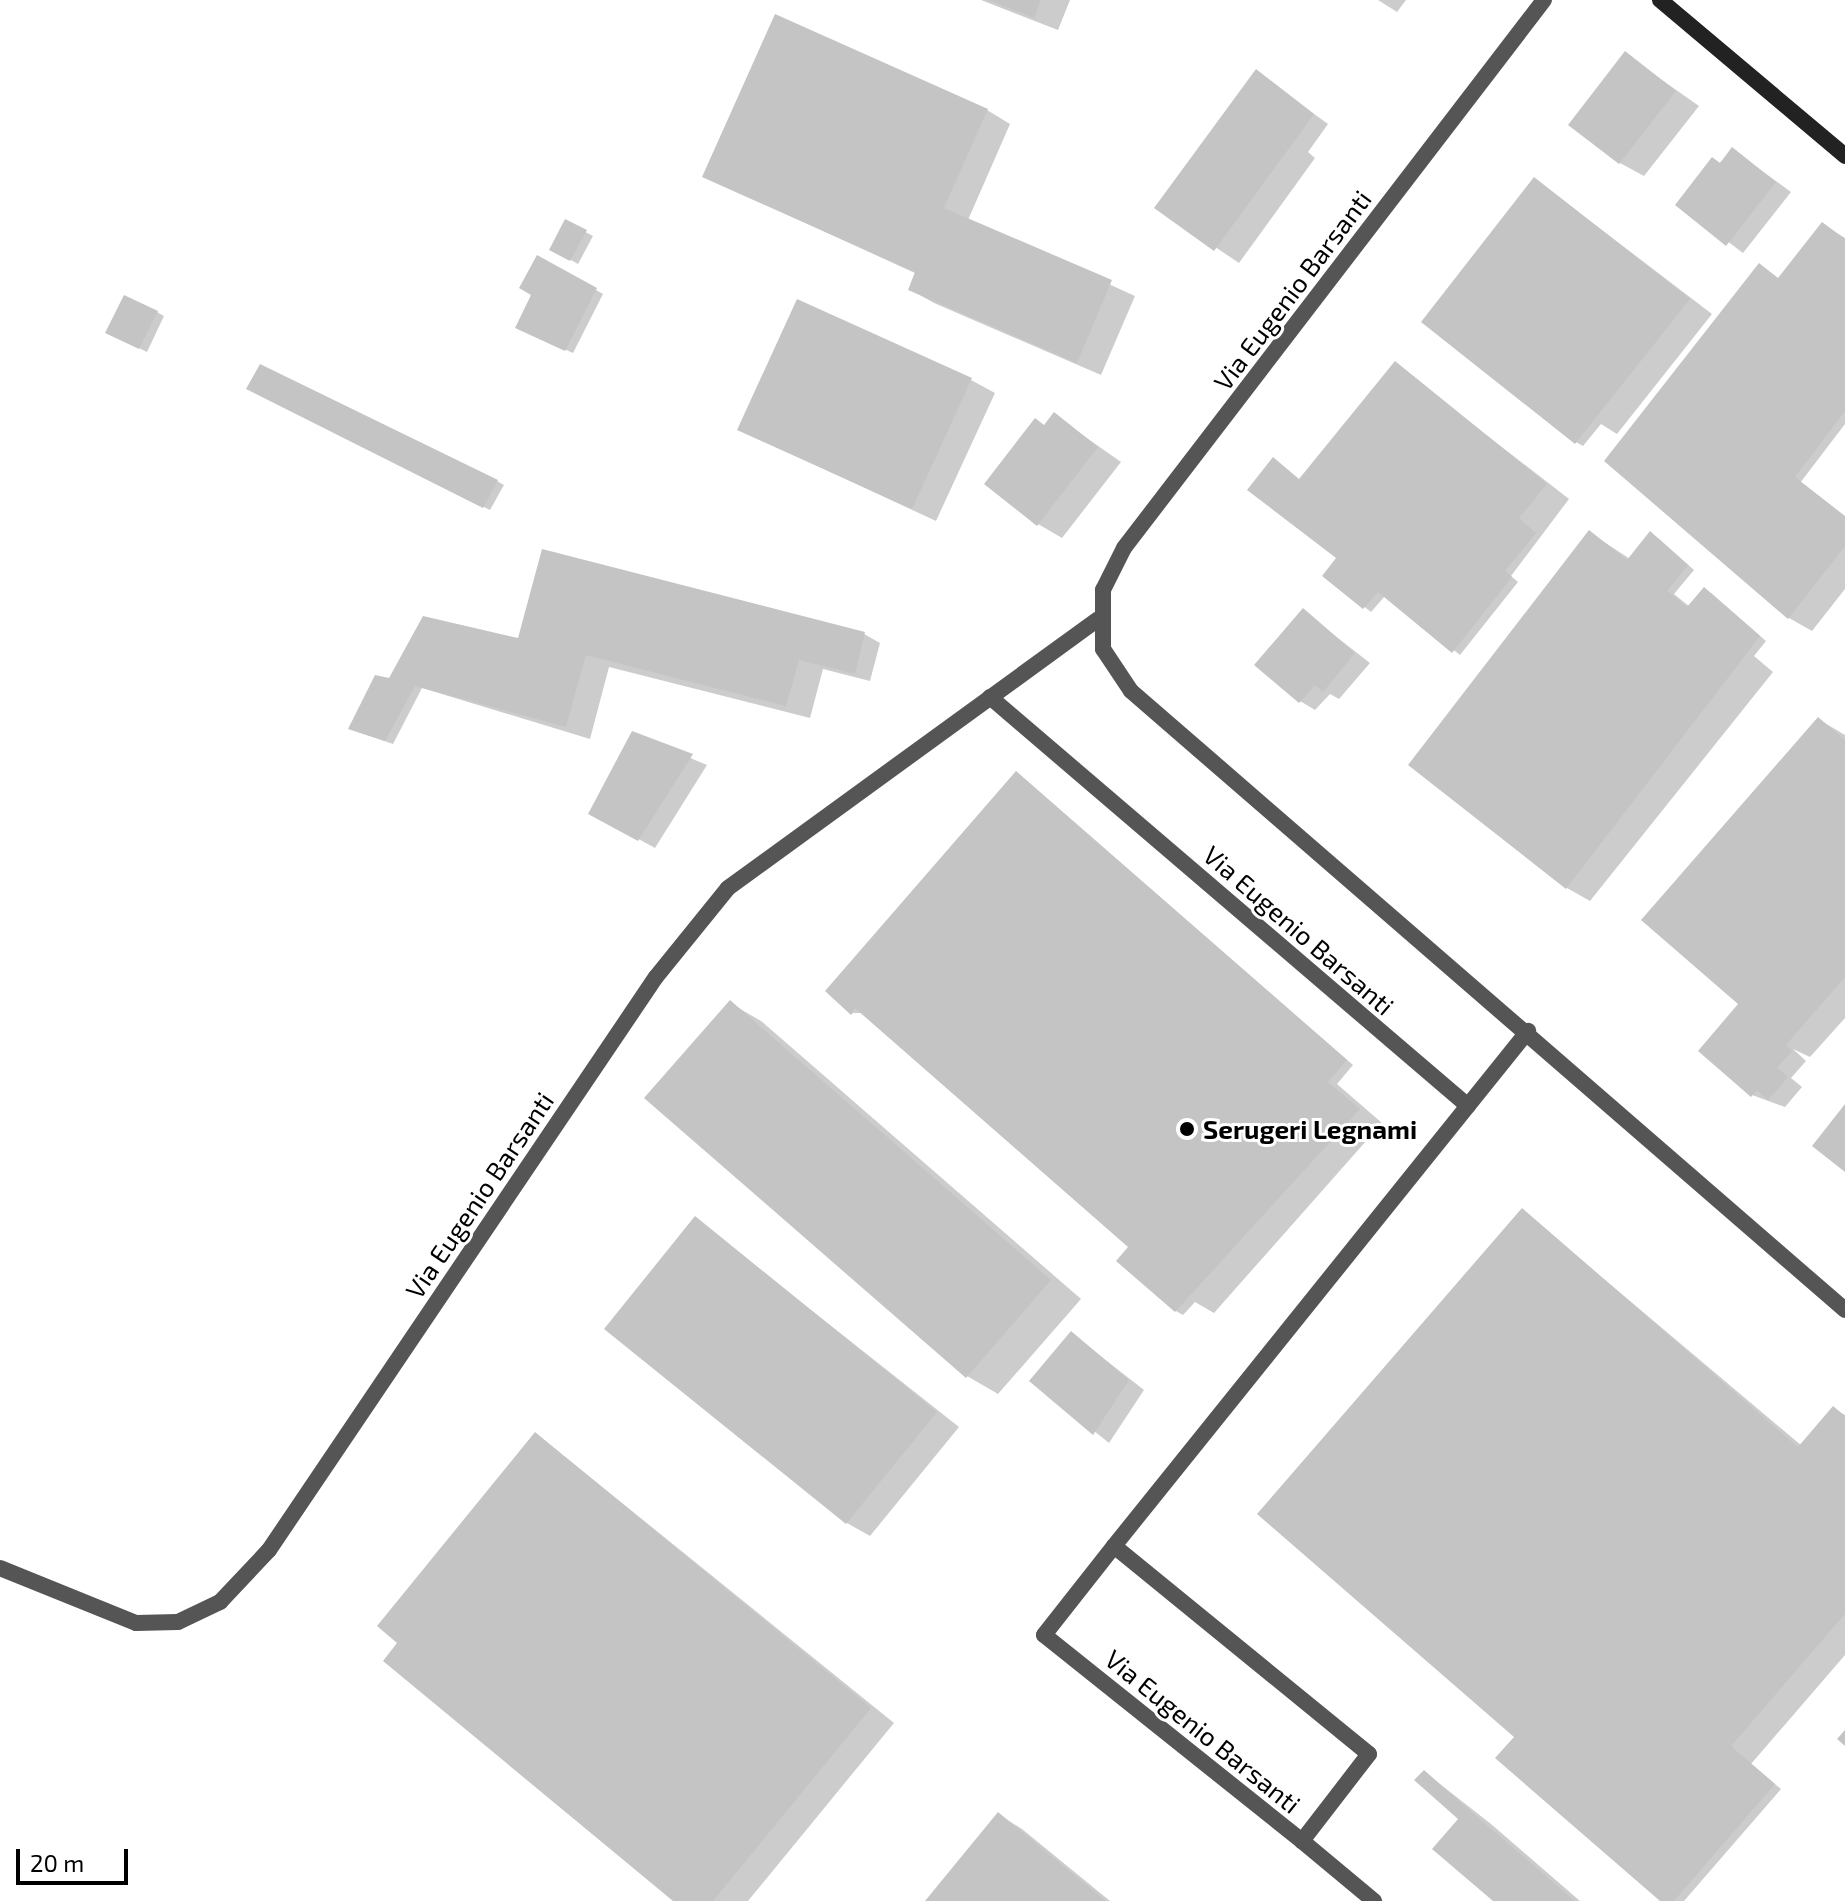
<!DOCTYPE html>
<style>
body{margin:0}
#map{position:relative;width:1845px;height:1901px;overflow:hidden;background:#fff;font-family:"Exo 2",sans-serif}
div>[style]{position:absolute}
.shadow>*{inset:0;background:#0003}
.building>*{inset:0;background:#c4c4c4}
.lane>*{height:16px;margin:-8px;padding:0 8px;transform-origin:8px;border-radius:8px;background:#555}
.street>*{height:16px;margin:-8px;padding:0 8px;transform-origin:8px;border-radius:8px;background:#555}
.secondary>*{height:16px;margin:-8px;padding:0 8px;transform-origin:8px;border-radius:8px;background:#222}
.dots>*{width:22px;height:22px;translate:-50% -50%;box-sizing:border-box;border:4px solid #fff;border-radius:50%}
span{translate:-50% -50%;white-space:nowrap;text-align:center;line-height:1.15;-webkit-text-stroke:6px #fff;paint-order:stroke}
.street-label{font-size:26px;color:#000}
.poi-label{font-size:26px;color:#000;font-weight:700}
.left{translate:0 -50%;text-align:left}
.scale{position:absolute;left:16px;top:1849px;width:112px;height:36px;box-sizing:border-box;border:4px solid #000;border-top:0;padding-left:10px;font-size:24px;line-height:28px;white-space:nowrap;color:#000;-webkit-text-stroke:6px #fff;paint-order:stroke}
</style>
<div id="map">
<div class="shadow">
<i style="clip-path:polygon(981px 0,1070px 0,1058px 30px)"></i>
<i style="clip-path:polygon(1378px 0,1406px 0,1397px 12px)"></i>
<i style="clip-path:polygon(1625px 54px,1699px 106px,1644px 176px,1620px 163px)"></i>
<i style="clip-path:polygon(1256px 72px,1328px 124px,1308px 152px,1315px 158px,1239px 263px,1157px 208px)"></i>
<i style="clip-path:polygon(987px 110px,1010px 124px,968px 220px,1135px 296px,1101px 375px,934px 303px,911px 290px,917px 274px,705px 177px)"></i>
<i style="clip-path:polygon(1733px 150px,1791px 192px,1743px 253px,1678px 204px)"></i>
<i style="clip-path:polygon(1535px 179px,1712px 314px,1617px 434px,1601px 424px,1583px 446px,1576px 442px)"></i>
<i style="clip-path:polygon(566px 222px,593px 236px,578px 264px,551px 249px)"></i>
<i style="clip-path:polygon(1822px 224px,1845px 238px,1845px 424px,1800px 483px,1845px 517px,1845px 589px,1812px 631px,1789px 618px,1779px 280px)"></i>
<i style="clip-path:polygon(538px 257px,603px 294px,573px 353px,524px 331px)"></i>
<i style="clip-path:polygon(157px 312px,164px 316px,147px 352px,114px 336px)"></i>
<i style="clip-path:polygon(1395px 364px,1569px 499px,1511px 576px,1518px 582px,1460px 655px,1385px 596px,1371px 612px,1325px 576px,1344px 565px,1301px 480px)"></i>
<i style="clip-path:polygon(971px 380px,995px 393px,936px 521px,740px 430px)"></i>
<i style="clip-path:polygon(256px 393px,497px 481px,504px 485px,490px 510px)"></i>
<i style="clip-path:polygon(1054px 415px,1121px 462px,1062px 538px,1038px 524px,1045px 426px)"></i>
<i style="clip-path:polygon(1589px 532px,1630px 559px,1658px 538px,1694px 570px,1674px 594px,1690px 607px,1711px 593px,1766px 641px,1754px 656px,1773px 672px,1590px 901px,1567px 888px)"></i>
<i style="clip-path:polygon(1303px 611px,1370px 663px,1339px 699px,1330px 694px,1315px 710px,1300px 701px)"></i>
<i style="clip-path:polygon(864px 634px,880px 643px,870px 681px,823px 669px,810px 718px,609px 667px,590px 739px,422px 688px,393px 744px,358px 732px,390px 681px,520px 640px)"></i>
<i style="clip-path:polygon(1818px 719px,1845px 735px,1845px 1018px,1810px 1057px,1793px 1049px,1806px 1061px,1791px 1078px,1802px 1087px,1785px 1107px,1752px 1095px,1738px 1006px)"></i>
<i style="clip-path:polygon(633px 734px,707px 765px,655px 848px,591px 813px)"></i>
<i style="clip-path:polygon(1023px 778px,1353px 1065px,1337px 1084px,1382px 1123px,1214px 1313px,1195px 1302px,1183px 1315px,1176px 1311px,1137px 1252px,863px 1013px,853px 1013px)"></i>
<i style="clip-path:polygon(730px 1003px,761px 1021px,1081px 1299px,998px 1394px,967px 1376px)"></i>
<i style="clip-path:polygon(1522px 1210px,1802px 1446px,1834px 1409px,1845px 1415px,1845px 1655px,1751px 1764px,1781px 1789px,1684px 1901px,1663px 1901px,1516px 1737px)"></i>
<i style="clip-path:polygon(696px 1219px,959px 1427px,870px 1536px,847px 1523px)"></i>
<i style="clip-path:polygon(1071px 1333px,1144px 1390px,1109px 1443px,1032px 1381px)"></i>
<i style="clip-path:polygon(564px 1456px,894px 1723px,748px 1901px,676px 1901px)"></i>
<i style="clip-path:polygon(1431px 1777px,1491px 1824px,1580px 1901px,1496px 1901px,1461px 1818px)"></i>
<i style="clip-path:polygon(999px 1815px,1022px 1829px,1110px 1901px,928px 1901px)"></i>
</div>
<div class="building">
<i style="clip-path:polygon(988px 0,1041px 0,1034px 18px)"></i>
<i style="clip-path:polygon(775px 14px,988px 109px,944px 208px,1112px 280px,1077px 363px,908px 290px,915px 272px,702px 177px)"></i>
<i style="clip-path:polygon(1625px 51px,1676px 91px,1619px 164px,1568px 125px)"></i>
<i style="clip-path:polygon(1256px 69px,1314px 114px,1214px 251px,1154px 208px)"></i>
<i style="clip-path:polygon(1732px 147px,1776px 182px,1726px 246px,1675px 205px,1712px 157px,1720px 163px)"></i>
<i style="clip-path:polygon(1534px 177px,1690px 299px,1575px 444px,1421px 322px)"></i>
<i style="clip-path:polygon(565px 219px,587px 230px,570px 261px,549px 250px)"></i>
<i style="clip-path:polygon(1822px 222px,1845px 239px,1845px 411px,1795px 477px,1845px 516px,1845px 546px,1788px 619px,1604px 461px,1759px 263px,1778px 278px)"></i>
<i style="clip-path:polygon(537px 255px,597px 288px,565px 351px,515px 328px,531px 295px,519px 288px)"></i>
<i style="clip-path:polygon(124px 295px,158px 311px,139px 349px,105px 333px)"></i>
<i style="clip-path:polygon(797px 299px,972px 378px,912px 509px,737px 430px)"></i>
<i style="clip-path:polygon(1395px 361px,1547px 484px,1519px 518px,1536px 533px,1505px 571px,1512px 577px,1452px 653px,1378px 592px,1363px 609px,1322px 576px,1336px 558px,1247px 490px,1273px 457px,1299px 479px)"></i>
<i style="clip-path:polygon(260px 364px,498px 480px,483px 508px,246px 389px)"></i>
<i style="clip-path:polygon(1054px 412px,1098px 447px,1037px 526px,984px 484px,1035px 418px,1044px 425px)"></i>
<i style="clip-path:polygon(1589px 530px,1627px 560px,1650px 531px,1688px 565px,1667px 591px,1687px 607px,1704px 587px,1760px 636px,1566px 889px,1408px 765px)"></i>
<i style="clip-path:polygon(542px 549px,865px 632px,855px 674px,799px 660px,786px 706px,586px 655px,566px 727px,415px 686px,385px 741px,348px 729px,375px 675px,389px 678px,423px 616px,518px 638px)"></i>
<i style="clip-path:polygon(1303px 608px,1355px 653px,1323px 692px,1315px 685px,1299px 703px,1254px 665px)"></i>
<i style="clip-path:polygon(1818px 717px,1845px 740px,1845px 977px,1786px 1045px,1792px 1051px,1777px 1068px,1788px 1077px,1768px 1100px,1757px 1090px,1751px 1097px,1698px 1051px,1738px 1004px,1641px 920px)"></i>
<i style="clip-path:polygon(632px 731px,693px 754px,638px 841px,588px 814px)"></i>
<i style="clip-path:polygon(1016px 771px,1347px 1060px,1328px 1082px,1360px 1109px,1175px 1312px,1116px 1261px,1128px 1247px,856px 1009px,851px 1015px,825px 991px)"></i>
<i style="clip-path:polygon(730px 1000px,1051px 1280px,966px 1378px,644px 1098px)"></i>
<i style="clip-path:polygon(1845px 1104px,1845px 1172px,1812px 1146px)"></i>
<i style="clip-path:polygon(1522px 1208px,1798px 1447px,1833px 1406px,1845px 1416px,1845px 1614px,1731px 1746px,1775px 1784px,1674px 1901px,1660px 1901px,1495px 1758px,1514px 1737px,1257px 1514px)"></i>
<i style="clip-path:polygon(695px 1216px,937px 1412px,846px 1524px,604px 1329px)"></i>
<i style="clip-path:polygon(1071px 1331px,1129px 1380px,1093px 1435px,1029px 1381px)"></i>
<i style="clip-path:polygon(535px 1432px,871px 1708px,713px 1901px,673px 1901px,383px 1661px,397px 1643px,377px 1626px)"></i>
<i style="clip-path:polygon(1845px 1730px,1845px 1746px,1837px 1739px)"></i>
<i style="clip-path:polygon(1424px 1770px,1467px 1808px,1575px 1901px,1493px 1901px,1432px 1849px,1458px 1819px,1414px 1780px)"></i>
<i style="clip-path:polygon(998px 1812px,1106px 1901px,925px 1901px)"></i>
</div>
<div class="lane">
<i style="left:1302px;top:1841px;width:94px;rotate:39.8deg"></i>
</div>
<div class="street">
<i style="left:1544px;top:0;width:690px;rotate:127.47deg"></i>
<i style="left:1124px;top:548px;width:47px;rotate:116.6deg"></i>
<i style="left:1103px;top:590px;width:59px;rotate:90deg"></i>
<i style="left:1103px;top:649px;width:50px;rotate:56.3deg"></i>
<i style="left:1131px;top:691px;width:945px;rotate:40.92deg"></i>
<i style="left:990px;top:697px;width:629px;rotate:40.55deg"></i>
<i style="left:1114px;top:1546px;width:329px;rotate:39.2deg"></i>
<i style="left:1369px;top:1754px;width:110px;rotate:127.6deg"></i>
<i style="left:1302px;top:1841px;width:330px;rotate:-141.4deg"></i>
<i style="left:1044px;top:1635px;width:113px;rotate:-51.8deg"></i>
<i style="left:1114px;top:1546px;width:661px;rotate:-51.2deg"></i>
<i style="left:0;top:1568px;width:147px;rotate:22deg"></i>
<i style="left:136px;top:1623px;width:42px;rotate:-1.4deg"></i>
<i style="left:178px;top:1622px;width:47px;rotate:-25.5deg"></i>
<i style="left:220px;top:1602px;width:71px;rotate:-46.7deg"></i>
<i style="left:269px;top:1550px;width:691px;rotate:-55.97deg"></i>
<i style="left:656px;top:977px;width:114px;rotate:-51deg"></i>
<i style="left:728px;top:888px;width:457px;rotate:-36deg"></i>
</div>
<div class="secondary">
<i style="left:1660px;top:0;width:242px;rotate:40.1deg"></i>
</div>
<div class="dots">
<i style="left:1187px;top:1129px;background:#000"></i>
</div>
<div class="street-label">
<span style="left:1292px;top:290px;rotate:-53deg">Via Eugenio Barsanti</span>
<span style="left:1299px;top:930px;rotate:41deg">Via Eugenio Barsanti</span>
<span style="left:479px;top:1195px;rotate:-56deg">Via Eugenio Barsanti</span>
<span style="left:1203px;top:1731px;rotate:39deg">Via Eugenio Barsanti</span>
</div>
<div class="poi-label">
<span class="left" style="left:1203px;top:1129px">Serugeri Legnami</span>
</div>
<div class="scale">20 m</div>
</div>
